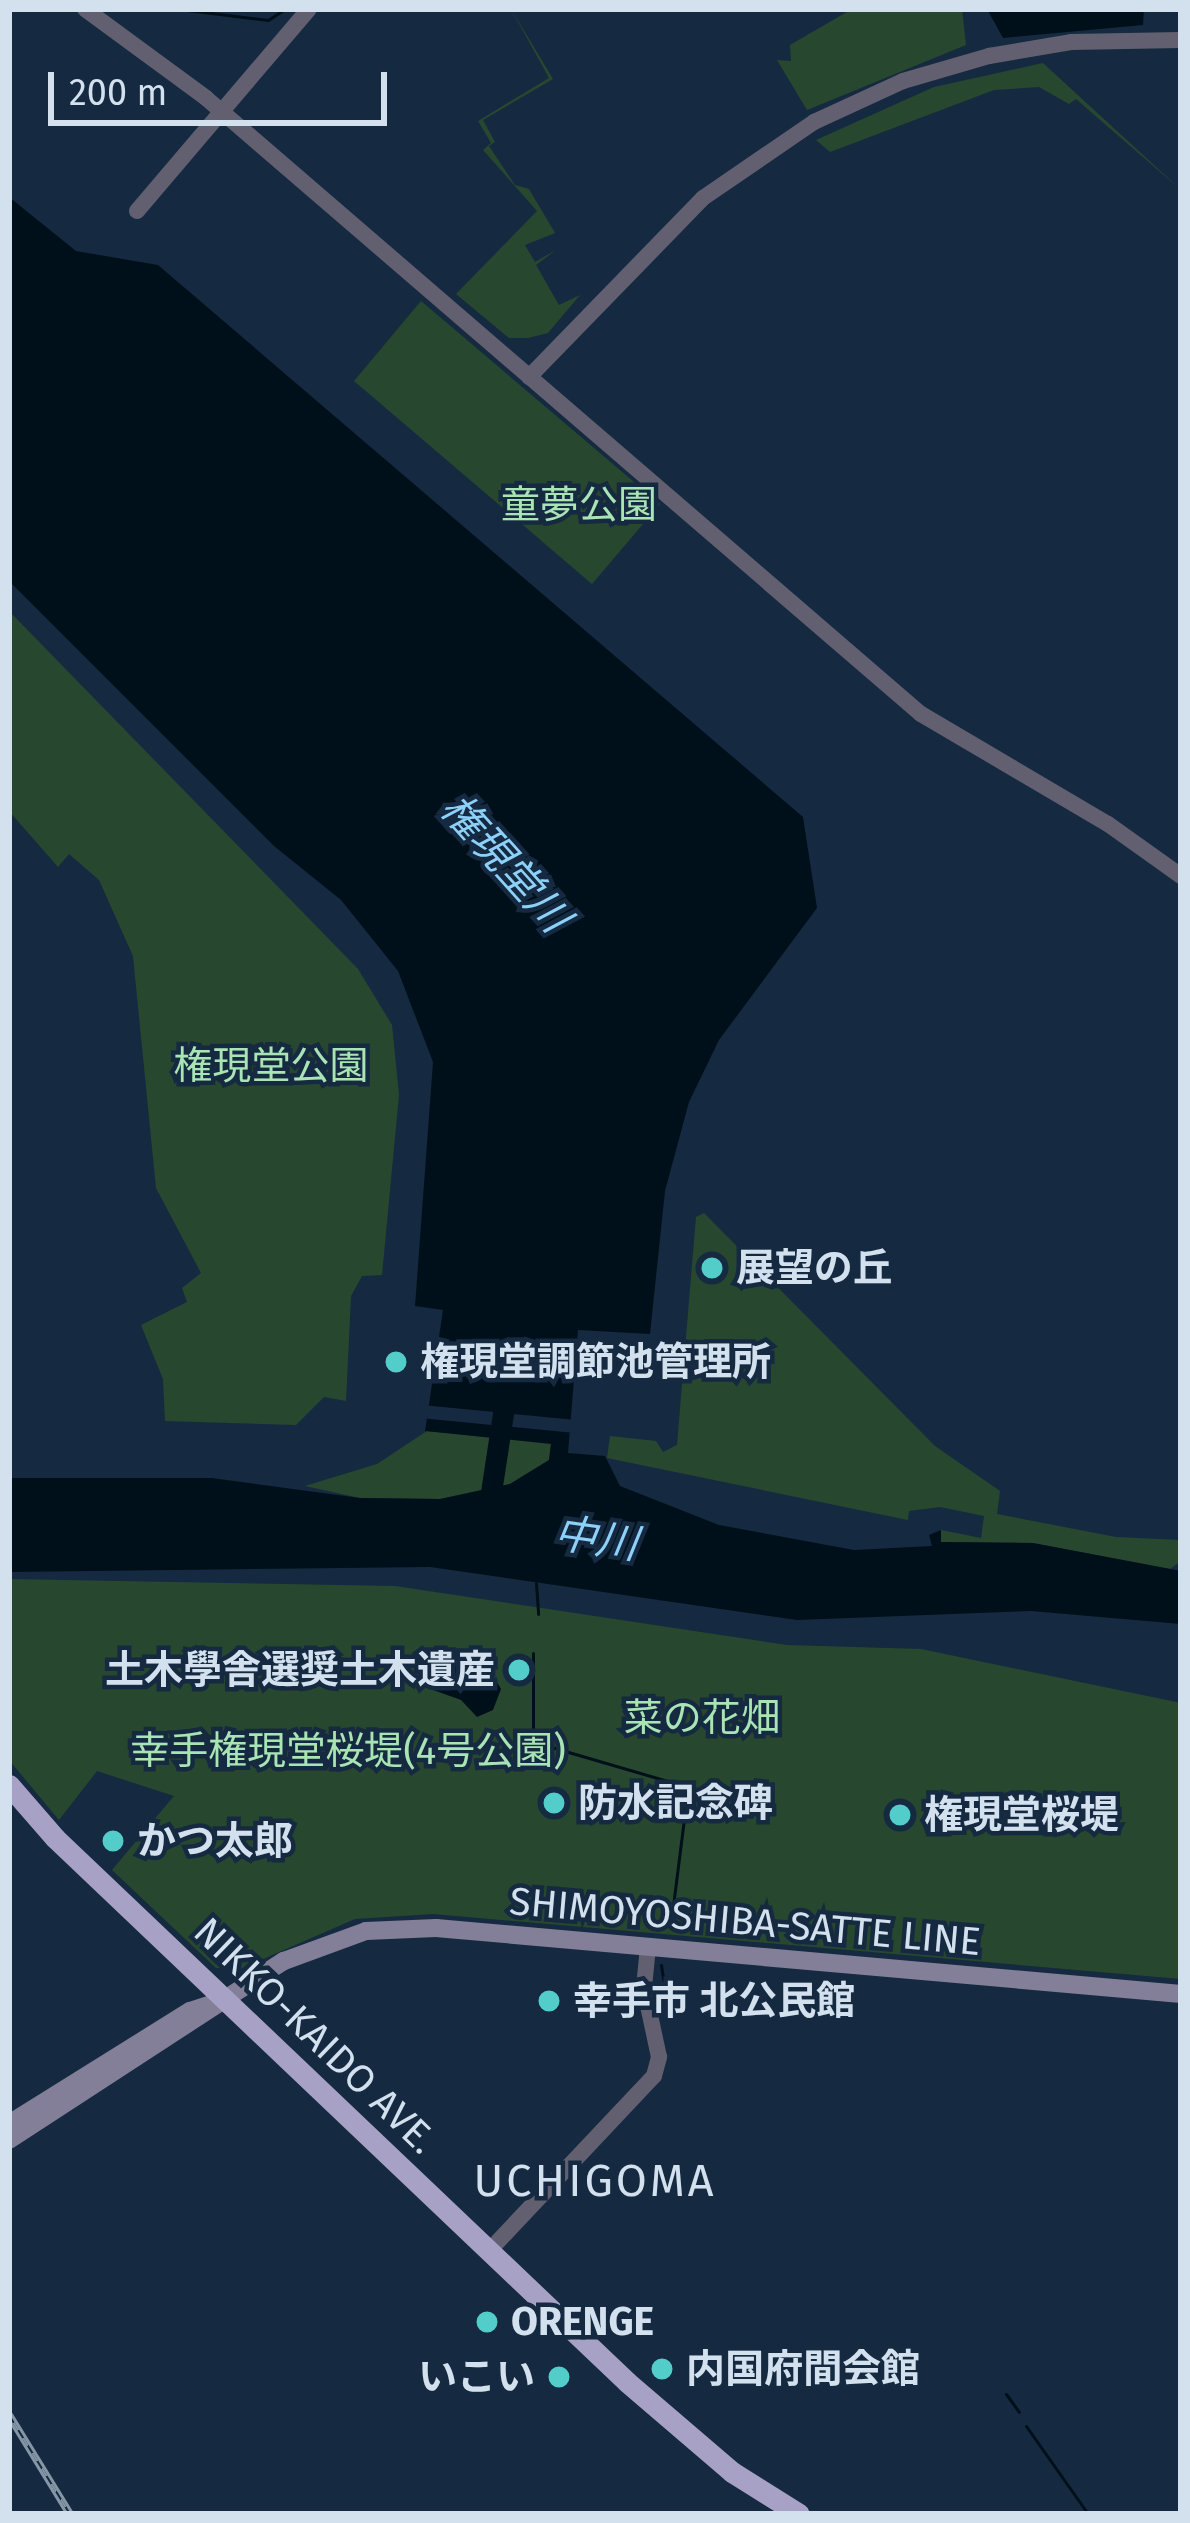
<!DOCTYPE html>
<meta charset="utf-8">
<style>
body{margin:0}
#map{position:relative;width:1190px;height:2523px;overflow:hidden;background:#152a40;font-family:"Fira Sans","Noto Sans JP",sans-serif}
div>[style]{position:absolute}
.green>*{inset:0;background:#27482f}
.water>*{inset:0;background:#00101b}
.pier>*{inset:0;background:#152a40}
.stream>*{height:3px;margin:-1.5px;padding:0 1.5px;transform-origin:1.5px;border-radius:1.5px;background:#00101b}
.river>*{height:21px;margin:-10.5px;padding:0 10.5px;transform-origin:10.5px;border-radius:10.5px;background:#00101b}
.tertiary>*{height:16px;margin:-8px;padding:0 8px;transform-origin:8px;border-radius:8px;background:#626070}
.secondary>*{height:18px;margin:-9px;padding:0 9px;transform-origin:9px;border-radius:9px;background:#837f99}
.trunk>*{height:21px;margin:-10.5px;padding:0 10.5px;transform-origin:10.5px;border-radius:10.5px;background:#a8a1c6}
.rail>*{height:8px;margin-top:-4px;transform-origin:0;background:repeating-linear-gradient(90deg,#152a40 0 9px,#8596a7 0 18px);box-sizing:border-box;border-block:3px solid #8596a7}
.dots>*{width:33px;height:33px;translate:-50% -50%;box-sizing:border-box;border:6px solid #152a40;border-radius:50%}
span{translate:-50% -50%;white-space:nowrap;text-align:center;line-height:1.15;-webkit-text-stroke:9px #152a40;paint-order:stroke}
.park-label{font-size:39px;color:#a9e4b5}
.poi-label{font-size:39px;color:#d3e1ef;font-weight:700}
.left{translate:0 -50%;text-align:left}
.right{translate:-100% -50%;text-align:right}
.street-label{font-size:39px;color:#d3e1ef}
.water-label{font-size:42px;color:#8dd0f8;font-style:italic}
.quarter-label{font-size:45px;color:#d3e1ef;letter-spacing:3px}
.frame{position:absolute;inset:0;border:12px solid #d3e1ef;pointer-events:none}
.scale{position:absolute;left:48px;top:72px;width:339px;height:54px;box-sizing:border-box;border:6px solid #d3e1ef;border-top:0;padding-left:15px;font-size:36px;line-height:42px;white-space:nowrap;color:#d3e1ef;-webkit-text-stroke:9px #152a40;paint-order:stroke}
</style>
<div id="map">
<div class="green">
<i style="clip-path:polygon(511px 9px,553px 79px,483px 120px,495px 142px,489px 146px,515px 185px,529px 189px,555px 233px,525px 245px,535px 262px,556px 250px,536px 265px,559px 305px,580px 295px,548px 333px,528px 338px,509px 338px,456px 294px,537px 211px,483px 150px,491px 143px,478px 121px,549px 78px)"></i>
<i style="clip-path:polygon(852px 9px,962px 9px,966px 45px,807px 110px,777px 60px,791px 61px,790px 45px)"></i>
<i style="clip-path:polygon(1043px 63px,1181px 190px,1076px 99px,1069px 104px,1039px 87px,994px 90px,830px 152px,816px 140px,934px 87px)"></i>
<i style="clip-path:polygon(421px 301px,660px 504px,592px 584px,354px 381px)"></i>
<i style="clip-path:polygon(9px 611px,358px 969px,392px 1025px,399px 1095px,382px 1275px,362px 1276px,351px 1296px,346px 1401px,324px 1397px,296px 1425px,165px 1421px,163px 1379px,141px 1325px,187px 1302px,182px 1288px,201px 1273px,156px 1188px,133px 956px,99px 880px,69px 854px,58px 867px,9px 811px)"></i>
<i style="clip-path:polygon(704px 1213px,935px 1446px,1000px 1491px,997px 1514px,1116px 1537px,1181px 1540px,1181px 1561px,1170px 1569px,1033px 1543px,940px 1542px,941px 1530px,981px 1538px,984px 1516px,940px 1507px,909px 1511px,908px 1520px,607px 1458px,610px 1436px,656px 1441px,663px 1452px,677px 1445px,696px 1217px)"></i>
<i style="clip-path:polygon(427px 1431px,551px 1443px,549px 1460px,510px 1484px,440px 1499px,360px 1498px,305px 1486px,377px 1464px)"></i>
<i style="clip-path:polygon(9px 1579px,395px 1586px,787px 1645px,921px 1649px,1181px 1703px,1181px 1979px,433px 1914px,355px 1919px,240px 1969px,216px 1968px,112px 1870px,174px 1796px,97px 1771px,59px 1820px,9px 1760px)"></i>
</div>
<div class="water">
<i style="clip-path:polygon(987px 9px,1144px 9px,1143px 25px,1003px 38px)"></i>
<i style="clip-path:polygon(9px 197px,76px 251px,158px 265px,803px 817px,817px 908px,719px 1040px,689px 1102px,665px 1191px,650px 1334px,578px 1330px,568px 1453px,605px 1456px,620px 1486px,719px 1525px,854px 1550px,932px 1546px,929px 1535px,941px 1530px,941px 1542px,1033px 1543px,1181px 1571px,1181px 1624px,1031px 1611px,797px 1620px,430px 1567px,9px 1572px,9px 1478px,212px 1478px,360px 1498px,440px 1499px,510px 1484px,549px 1460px,551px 1444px,425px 1431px,443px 1310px,415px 1306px,433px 1062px,398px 971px,341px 900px,274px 846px,9px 581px)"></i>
<i style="clip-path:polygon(485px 1662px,501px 1689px,493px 1710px,477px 1717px,461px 1700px,422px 1686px,430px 1669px)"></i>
</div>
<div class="pier">
<i style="clip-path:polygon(422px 1405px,576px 1420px,575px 1433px,420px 1418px)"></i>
</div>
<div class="stream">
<i style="left:179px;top:9px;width:90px;rotate:7deg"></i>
<i style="left:268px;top:20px;width:20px;rotate:-33deg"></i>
<i style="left:536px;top:1583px;width:31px;rotate:86deg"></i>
<i style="left:533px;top:1653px;width:76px;rotate:90deg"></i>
<i style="left:533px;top:1729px;width:17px;rotate:62deg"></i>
<i style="left:541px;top:1744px;width:153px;rotate:16.3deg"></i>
<i style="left:688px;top:1787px;width:127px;rotate:97.2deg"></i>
<i style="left:661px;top:1965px;width:25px;rotate:81deg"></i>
<i style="left:1006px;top:2394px;width:22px;rotate:54deg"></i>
<i style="left:1026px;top:2426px;width:108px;rotate:54.8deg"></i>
</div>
<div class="river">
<i style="left:487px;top:1518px;width:106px;rotate:-81.3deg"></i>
</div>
<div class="tertiary">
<i style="left:85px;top:9px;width:150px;rotate:36.3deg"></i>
<i style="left:206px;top:98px;width:944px;rotate:40.75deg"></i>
<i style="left:921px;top:714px;width:217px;rotate:30.5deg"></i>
<i style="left:1108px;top:824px;width:90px;rotate:35.5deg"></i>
<i style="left:137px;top:211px;width:265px;rotate:-49.6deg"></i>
<i style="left:529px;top:377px;width:250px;rotate:-45.8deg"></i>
<i style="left:703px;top:198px;width:135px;rotate:-34.4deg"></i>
<i style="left:814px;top:122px;width:98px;rotate:-24.7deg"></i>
<i style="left:903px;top:81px;width:90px;rotate:-16.2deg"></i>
<i style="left:989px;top:56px;width:83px;rotate:-9.7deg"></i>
<i style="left:1071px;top:42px;width:110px;rotate:-1deg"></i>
<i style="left:488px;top:2252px;width:242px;rotate:-46.7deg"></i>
<i style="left:654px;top:2076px;width:20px;rotate:-75deg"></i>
<i style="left:659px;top:2057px;width:72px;rotate:-102.1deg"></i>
<i style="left:644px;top:1987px;width:40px;rotate:-84.3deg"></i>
</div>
<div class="secondary">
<i style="left:9px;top:2124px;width:213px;rotate:-32deg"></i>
<i style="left:190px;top:2011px;width:32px;rotate:-18deg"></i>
<i style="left:9px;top:2140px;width:328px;rotate:-33.1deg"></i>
<i style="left:284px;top:1961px;width:87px;rotate:-20.1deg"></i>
<i style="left:366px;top:1931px;width:70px;rotate:-2.5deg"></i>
<i style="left:436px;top:1928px;width:748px;rotate:5.06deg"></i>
</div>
<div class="trunk">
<i style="left:9px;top:1785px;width:70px;rotate:49deg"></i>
<i style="left:55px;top:1838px;width:789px;rotate:43.56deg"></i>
<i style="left:627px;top:2382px;width:138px;rotate:40.6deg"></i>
<i style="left:732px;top:2472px;width:79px;rotate:32.1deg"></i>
</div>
<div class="rail">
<i style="left:9px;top:2415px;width:116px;rotate:58.4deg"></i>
</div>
<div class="dots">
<i style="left:712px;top:1268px;background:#53cdca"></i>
<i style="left:396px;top:1362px;background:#53cdca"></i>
<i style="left:519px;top:1670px;background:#53cdca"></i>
<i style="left:554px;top:1803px;background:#53cdca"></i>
<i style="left:900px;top:1815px;background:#53cdca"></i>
<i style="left:113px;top:1841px;background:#53cdca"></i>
<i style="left:549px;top:2001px;background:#53cdca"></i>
<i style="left:487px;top:2322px;background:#53cdca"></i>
<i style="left:662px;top:2369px;background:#53cdca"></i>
<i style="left:559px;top:2377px;background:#53cdca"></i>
</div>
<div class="park-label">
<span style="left:579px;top:505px">童夢公園</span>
<span style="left:271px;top:1066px">権現堂公園</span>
<span style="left:702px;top:1718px">菜の花畑</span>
<span style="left:348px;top:1751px">幸手権現堂桜堤(4号公園)</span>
</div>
<div class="poi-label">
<span class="left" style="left:736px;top:1268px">展望の丘</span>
<span class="left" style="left:420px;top:1362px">権現堂調節池管理所</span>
<span class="right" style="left:495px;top:1670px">土木學舎選奨土木遺産</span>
<span class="left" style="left:578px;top:1803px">防水記念碑</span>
<span class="left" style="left:924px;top:1815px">権現堂桜堤</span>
<span class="left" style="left:137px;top:1841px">かつ太郎</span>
<span class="left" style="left:573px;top:2001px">幸手市 北公民館</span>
<span class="left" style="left:511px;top:2322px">ORENGE</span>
<span class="left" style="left:686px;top:2369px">内国府間会館</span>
<span class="right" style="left:535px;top:2377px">いこい</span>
</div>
<div class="street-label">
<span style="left:745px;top:1922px;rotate:5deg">SHIMOYOSHIBA-SATTE LINE</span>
<span style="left:315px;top:2036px;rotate:44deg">NIKKO-KAIDO AVE.</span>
</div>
<div class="water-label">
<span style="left:505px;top:863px;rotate:48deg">権現堂川</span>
<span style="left:596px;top:1539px;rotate:8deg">中川</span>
</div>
<div class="quarter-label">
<span style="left:595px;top:2182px">UCHIGOMA</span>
</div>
<div class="frame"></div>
<div class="scale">200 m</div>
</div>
